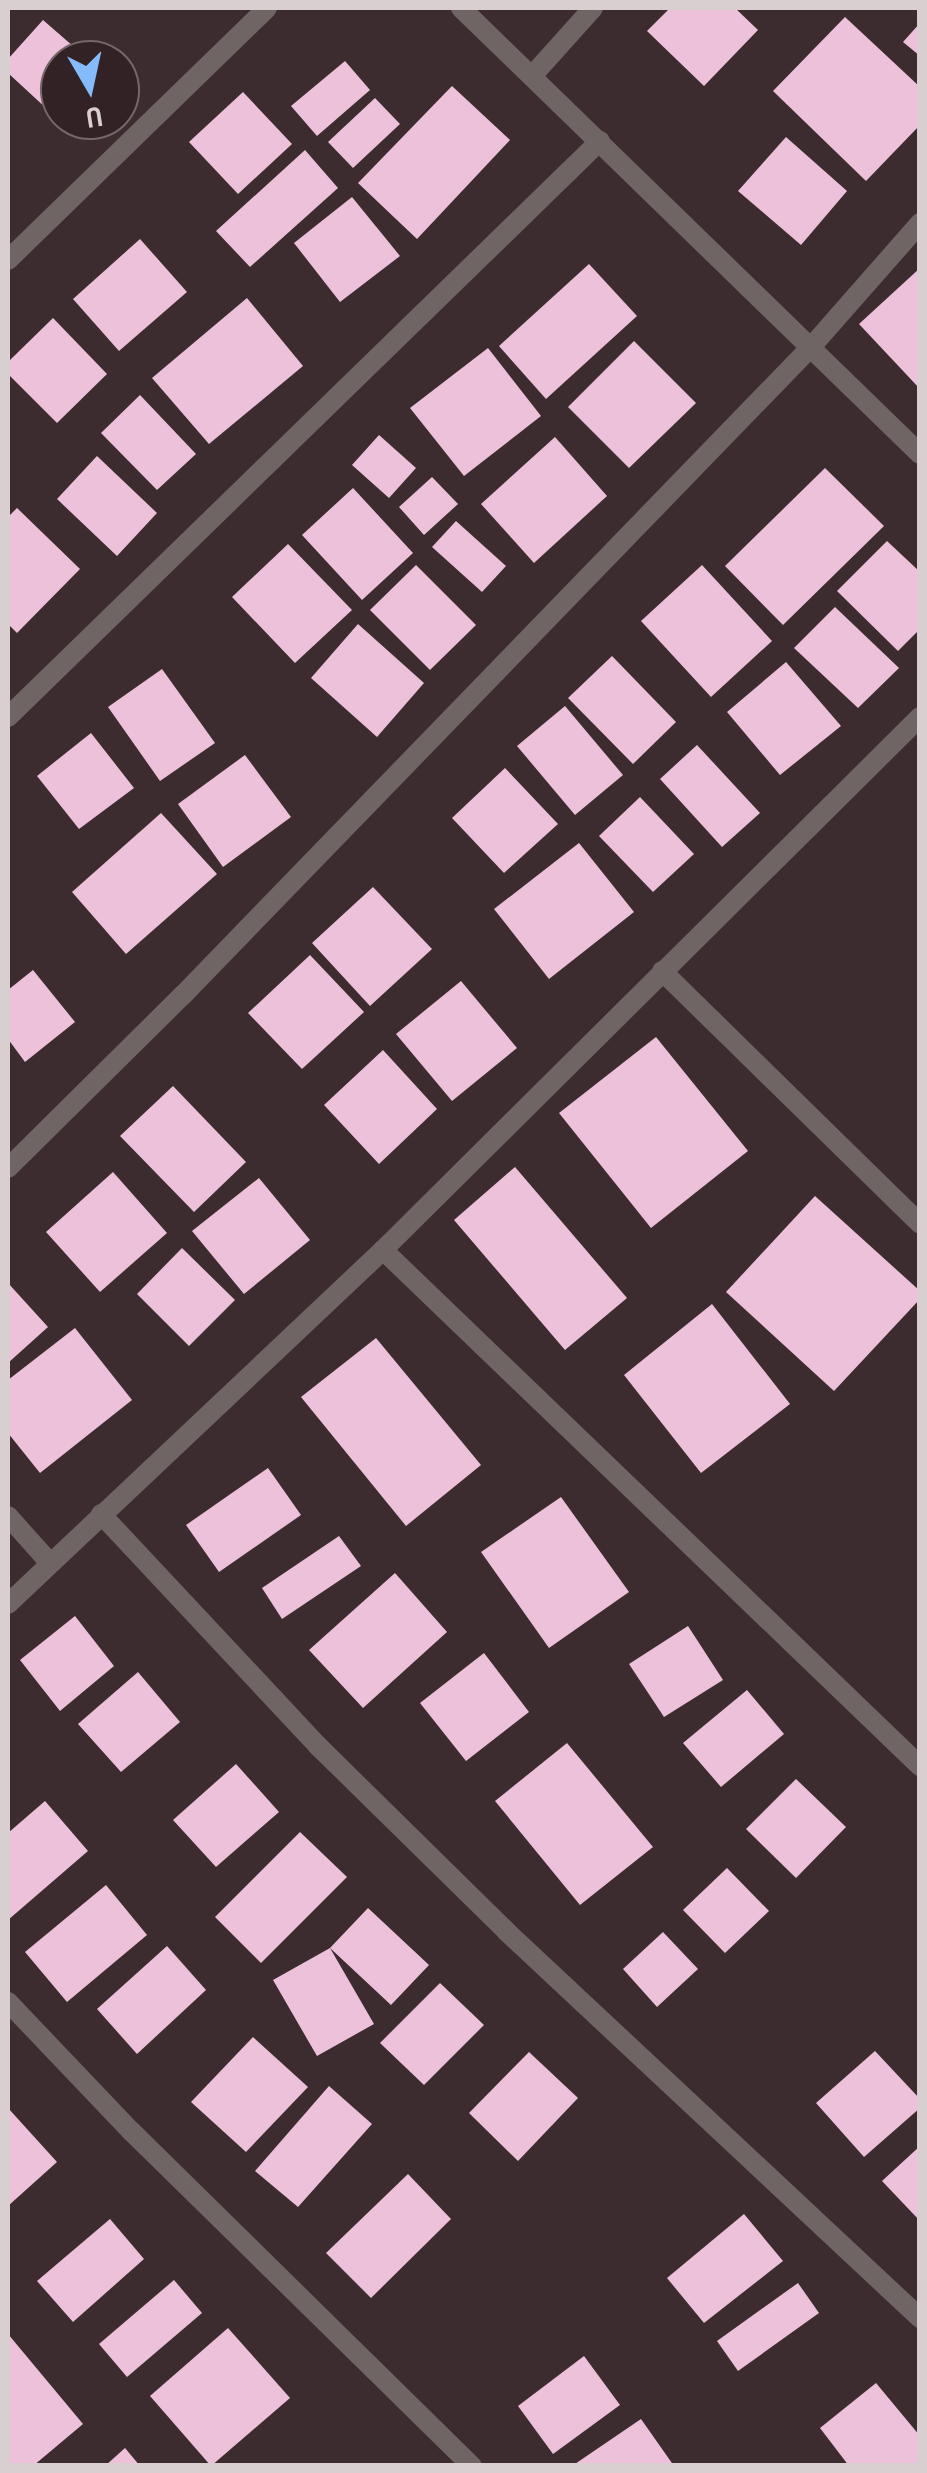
<!DOCTYPE html>
<style>
body{margin:0}
#map{position:relative;width:927px;height:2473px;overflow:hidden;background:#3d2c2f;font-family:"Archivo Narrow",sans-serif}
div>[style]{position:absolute}
.building>*{inset:0;background:#eec1da}
.street>*{height:20px;margin:-10px;padding:0 10px;transform-origin:10px;border-radius:10px;background:#6e6564}
span{translate:-50% -50%;white-space:nowrap;text-align:center;line-height:1.15;-webkit-text-stroke:10px #322225;paint-order:stroke}
.frame{position:absolute;inset:0;border:10px solid #d9ced0;pointer-events:none}
.north{position:absolute;left:40px;top:40px;width:100px;height:100px;box-sizing:border-box;background:#322225;border:2px solid #756769;border-radius:50%;rotate:171deg;font-size:28px;font-weight:700;line-height:40px;text-align:center;color:#d9ced0}
.north::after{content:'';display:block;margin:auto;width:35px;height:45px;background:#86bbfb;clip-path:polygon(50% 0,100% 100%,50% 72%,0 100%)}
</style>
<div id="map">
<div class="building">
<i style="clip-path:polygon(670px 8px,735px 8px,758px 30px,704px 86px,647px 31px)"></i>
<i style="clip-path:polygon(845px 17px,920px 87px,920px 125px,866px 181px,773px 91px)"></i>
<i style="clip-path:polygon(43px 20px,89px 60px,60px 60px,60px 121px,8px 73px,8px 59px)"></i>
<i style="clip-path:polygon(920px 23px,920px 56px,903px 42px)"></i>
<i style="clip-path:polygon(345px 61px,370px 90px,317px 136px,291px 106px)"></i>
<i style="clip-path:polygon(452px 86px,510px 140px,417px 239px,358px 183px)"></i>
<i style="clip-path:polygon(243px 92px,292px 144px,238px 194px,189px 142px)"></i>
<i style="clip-path:polygon(375px 98px,400px 124px,353px 168px,328px 142px)"></i>
<i style="clip-path:polygon(786px 137px,847px 191px,801px 245px,738px 191px)"></i>
<i style="clip-path:polygon(305px 150px,338px 188px,250px 267px,216px 231px)"></i>
<i style="clip-path:polygon(352px 197px,400px 256px,340px 302px,294px 243px)"></i>
<i style="clip-path:polygon(140px 239px,187px 292px,119px 351px,73px 299px)"></i>
<i style="clip-path:polygon(589px 264px,637px 316px,546px 399px,499px 346px)"></i>
<i style="clip-path:polygon(920px 268px,920px 389px,859px 324px)"></i>
<i style="clip-path:polygon(247px 298px,303px 366px,209px 444px,152px 378px)"></i>
<i style="clip-path:polygon(53px 318px,107px 374px,57px 423px,8px 374px,8px 362px)"></i>
<i style="clip-path:polygon(634px 341px,696px 403px,629px 468px,568px 407px)"></i>
<i style="clip-path:polygon(488px 348px,541px 416px,464px 476px,410px 408px)"></i>
<i style="clip-path:polygon(140px 395px,196px 454px,157px 490px,101px 433px)"></i>
<i style="clip-path:polygon(379px 435px,416px 468px,389px 498px,352px 465px)"></i>
<i style="clip-path:polygon(555px 437px,607px 496px,534px 563px,481px 504px)"></i>
<i style="clip-path:polygon(97px 456px,157px 513px,117px 556px,57px 499px)"></i>
<i style="clip-path:polygon(825px 468px,884px 526px,783px 625px,725px 566px)"></i>
<i style="clip-path:polygon(432px 477px,458px 504px,424px 535px,399px 507px)"></i>
<i style="clip-path:polygon(353px 488px,413px 553px,362px 600px,302px 535px)"></i>
<i style="clip-path:polygon(17px 508px,80px 569px,17px 633px,8px 624px,8px 517px)"></i>
<i style="clip-path:polygon(456px 521px,506px 566px,482px 592px,432px 547px)"></i>
<i style="clip-path:polygon(887px 541px,920px 572px,920px 629px,898px 651px,837px 591px)"></i>
<i style="clip-path:polygon(288px 544px,352px 610px,295px 663px,232px 597px)"></i>
<i style="clip-path:polygon(416px 565px,476px 625px,430px 670px,370px 610px)"></i>
<i style="clip-path:polygon(702px 565px,772px 641px,711px 697px,641px 621px)"></i>
<i style="clip-path:polygon(835px 607px,899px 668px,858px 708px,794px 648px)"></i>
<i style="clip-path:polygon(358px 624px,424px 683px,377px 737px,311px 678px)"></i>
<i style="clip-path:polygon(612px 656px,676px 722px,633px 764px,568px 698px)"></i>
<i style="clip-path:polygon(786px 662px,841px 726px,780px 775px,727px 712px)"></i>
<i style="clip-path:polygon(162px 669px,215px 743px,160px 781px,108px 707px)"></i>
<i style="clip-path:polygon(565px 706px,623px 775px,575px 815px,517px 746px)"></i>
<i style="clip-path:polygon(91px 733px,134px 788px,79px 829px,37px 776px)"></i>
<i style="clip-path:polygon(697px 745px,760px 813px,722px 847px,660px 779px)"></i>
<i style="clip-path:polygon(245px 755px,291px 817px,223px 867px,178px 804px)"></i>
<i style="clip-path:polygon(505px 768px,558px 824px,504px 873px,452px 818px)"></i>
<i style="clip-path:polygon(640px 797px,694px 854px,653px 892px,599px 836px)"></i>
<i style="clip-path:polygon(161px 813px,217px 874px,126px 954px,72px 892px)"></i>
<i style="clip-path:polygon(579px 843px,634px 912px,549px 979px,494px 909px)"></i>
<i style="clip-path:polygon(373px 887px,432px 949px,370px 1006px,312px 943px)"></i>
<i style="clip-path:polygon(310px 955px,364px 1012px,302px 1069px,248px 1013px)"></i>
<i style="clip-path:polygon(33px 970px,75px 1022px,25px 1062px,8px 1039px,8px 990px)"></i>
<i style="clip-path:polygon(461px 981px,517px 1048px,452px 1101px,396px 1034px)"></i>
<i style="clip-path:polygon(656px 1037px,748px 1151px,651px 1228px,559px 1113px)"></i>
<i style="clip-path:polygon(383px 1050px,437px 1109px,379px 1164px,324px 1105px)"></i>
<i style="clip-path:polygon(173px 1086px,246px 1162px,194px 1212px,120px 1136px)"></i>
<i style="clip-path:polygon(515px 1167px,627px 1298px,565px 1350px,454px 1220px)"></i>
<i style="clip-path:polygon(113px 1172px,167px 1233px,100px 1292px,46px 1232px)"></i>
<i style="clip-path:polygon(259px 1178px,310px 1240px,244px 1294px,192px 1231px)"></i>
<i style="clip-path:polygon(815px 1196px,920px 1291px,920px 1299px,834px 1391px,726px 1292px)"></i>
<i style="clip-path:polygon(182px 1248px,235px 1300px,189px 1346px,137px 1294px)"></i>
<i style="clip-path:polygon(8px 1283px,48px 1327px,8px 1363px)"></i>
<i style="clip-path:polygon(712px 1304px,790px 1404px,701px 1473px,624px 1375px)"></i>
<i style="clip-path:polygon(75px 1328px,132px 1400px,40px 1473px,8px 1433px,8px 1380px)"></i>
<i style="clip-path:polygon(376px 1338px,481px 1465px,406px 1526px,301px 1397px)"></i>
<i style="clip-path:polygon(268px 1468px,301px 1515px,219px 1572px,186px 1525px)"></i>
<i style="clip-path:polygon(561px 1497px,629px 1592px,549px 1648px,481px 1552px)"></i>
<i style="clip-path:polygon(339px 1536px,361px 1566px,282px 1619px,262px 1588px)"></i>
<i style="clip-path:polygon(395px 1573px,447px 1632px,363px 1708px,309px 1650px)"></i>
<i style="clip-path:polygon(75px 1616px,114px 1666px,60px 1711px,20px 1660px)"></i>
<i style="clip-path:polygon(688px 1626px,723px 1680px,664px 1717px,629px 1664px)"></i>
<i style="clip-path:polygon(484px 1653px,529px 1712px,466px 1761px,420px 1703px)"></i>
<i style="clip-path:polygon(138px 1672px,180px 1722px,121px 1772px,78px 1724px)"></i>
<i style="clip-path:polygon(747px 1690px,784px 1734px,721px 1787px,683px 1743px)"></i>
<i style="clip-path:polygon(567px 1743px,653px 1847px,580px 1905px,495px 1801px)"></i>
<i style="clip-path:polygon(236px 1764px,279px 1812px,216px 1867px,173px 1820px)"></i>
<i style="clip-path:polygon(796px 1779px,846px 1827px,796px 1878px,746px 1829px)"></i>
<i style="clip-path:polygon(45px 1801px,88px 1851px,8px 1920px,8px 1833px)"></i>
<i style="clip-path:polygon(300px 1832px,347px 1877px,261px 1963px,215px 1917px)"></i>
<i style="clip-path:polygon(727px 1868px,769px 1911px,725px 1953px,683px 1910px)"></i>
<i style="clip-path:polygon(106px 1885px,147px 1935px,67px 2002px,25px 1952px)"></i>
<i style="clip-path:polygon(368px 1908px,429px 1965px,391px 2005px,330px 1948px,374px 2024px,317px 2056px,273px 1980px,330px 1948px)"></i>
<i style="clip-path:polygon(663px 1932px,698px 1969px,657px 2007px,623px 1969px)"></i>
<i style="clip-path:polygon(167px 1946px,206px 1990px,137px 2054px,97px 2009px)"></i>
<i style="clip-path:polygon(440px 1983px,484px 2025px,424px 2085px,380px 2043px)"></i>
<i style="clip-path:polygon(253px 2037px,308px 2087px,246px 2152px,191px 2102px)"></i>
<i style="clip-path:polygon(875px 2051px,920px 2099px,920px 2108px,864px 2157px,816px 2103px)"></i>
<i style="clip-path:polygon(529px 2052px,578px 2098px,518px 2161px,469px 2113px)"></i>
<i style="clip-path:polygon(329px 2086px,372px 2124px,298px 2207px,255px 2171px)"></i>
<i style="clip-path:polygon(8px 2108px,57px 2162px,8px 2206px)"></i>
<i style="clip-path:polygon(920px 2146px,920px 2221px,882px 2181px)"></i>
<i style="clip-path:polygon(408px 2174px,451px 2219px,371px 2298px,326px 2253px)"></i>
<i style="clip-path:polygon(744px 2214px,783px 2261px,704px 2323px,667px 2278px)"></i>
<i style="clip-path:polygon(110px 2219px,144px 2259px,73px 2322px,37px 2281px)"></i>
<i style="clip-path:polygon(174px 2280px,202px 2313px,127px 2377px,99px 2344px)"></i>
<i style="clip-path:polygon(798px 2283px,819px 2313px,738px 2371px,717px 2341px)"></i>
<i style="clip-path:polygon(228px 2328px,290px 2398px,211px 2466px,150px 2396px)"></i>
<i style="clip-path:polygon(8px 2334px,83px 2424px,33px 2466px,8px 2466px)"></i>
<i style="clip-path:polygon(584px 2356px,620px 2405px,553px 2454px,518px 2406px)"></i>
<i style="clip-path:polygon(876px 2383px,920px 2436px,920px 2466px,849px 2466px,820px 2428px)"></i>
<i style="clip-path:polygon(641px 2419px,674px 2466px,572px 2466px)"></i>
<i style="clip-path:polygon(125px 2448px,140px 2466px,105px 2466px)"></i>
</div>
<div class="street">
<i style="left:461px;top:8px;width:640px;rotate:44.18deg"></i>
<i style="left:532px;top:76px;width:91px;rotate:-48.1deg"></i>
<i style="left:8px;top:260px;width:361px;rotate:-44.2deg"></i>
<i style="left:8px;top:717px;width:826px;rotate:-44.22deg"></i>
<i style="left:662px;top:971px;width:361px;rotate:44.4deg"></i>
<i style="left:8px;top:1168px;width:246px;rotate:-44.7deg"></i>
<i style="left:183px;top:995px;width:904px;rotate:-45.9deg"></i>
<i style="left:812px;top:346px;width:164px;rotate:-48.7deg"></i>
<i style="left:383px;top:1250px;width:745px;rotate:43.86deg"></i>
<i style="left:101px;top:1514px;width:316px;rotate:46.9deg"></i>
<i style="left:317px;top:1745px;width:265px;rotate:44.5deg"></i>
<i style="left:506px;top:1931px;width:567px;rotate:43.07deg"></i>
<i style="left:8px;top:1516px;width:63px;rotate:48.2deg"></i>
<i style="left:8px;top:1604px;width:516px;rotate:-43.35deg"></i>
<i style="left:383px;top:1250px;width:757px;rotate:-44.79deg"></i>
<i style="left:8px;top:2002px;width:178px;rotate:46.4deg"></i>
<i style="left:131px;top:2131px;width:478px;rotate:44.5deg"></i>
</div>
<div class="frame"></div>
<div class="north">U</div>
</div>
